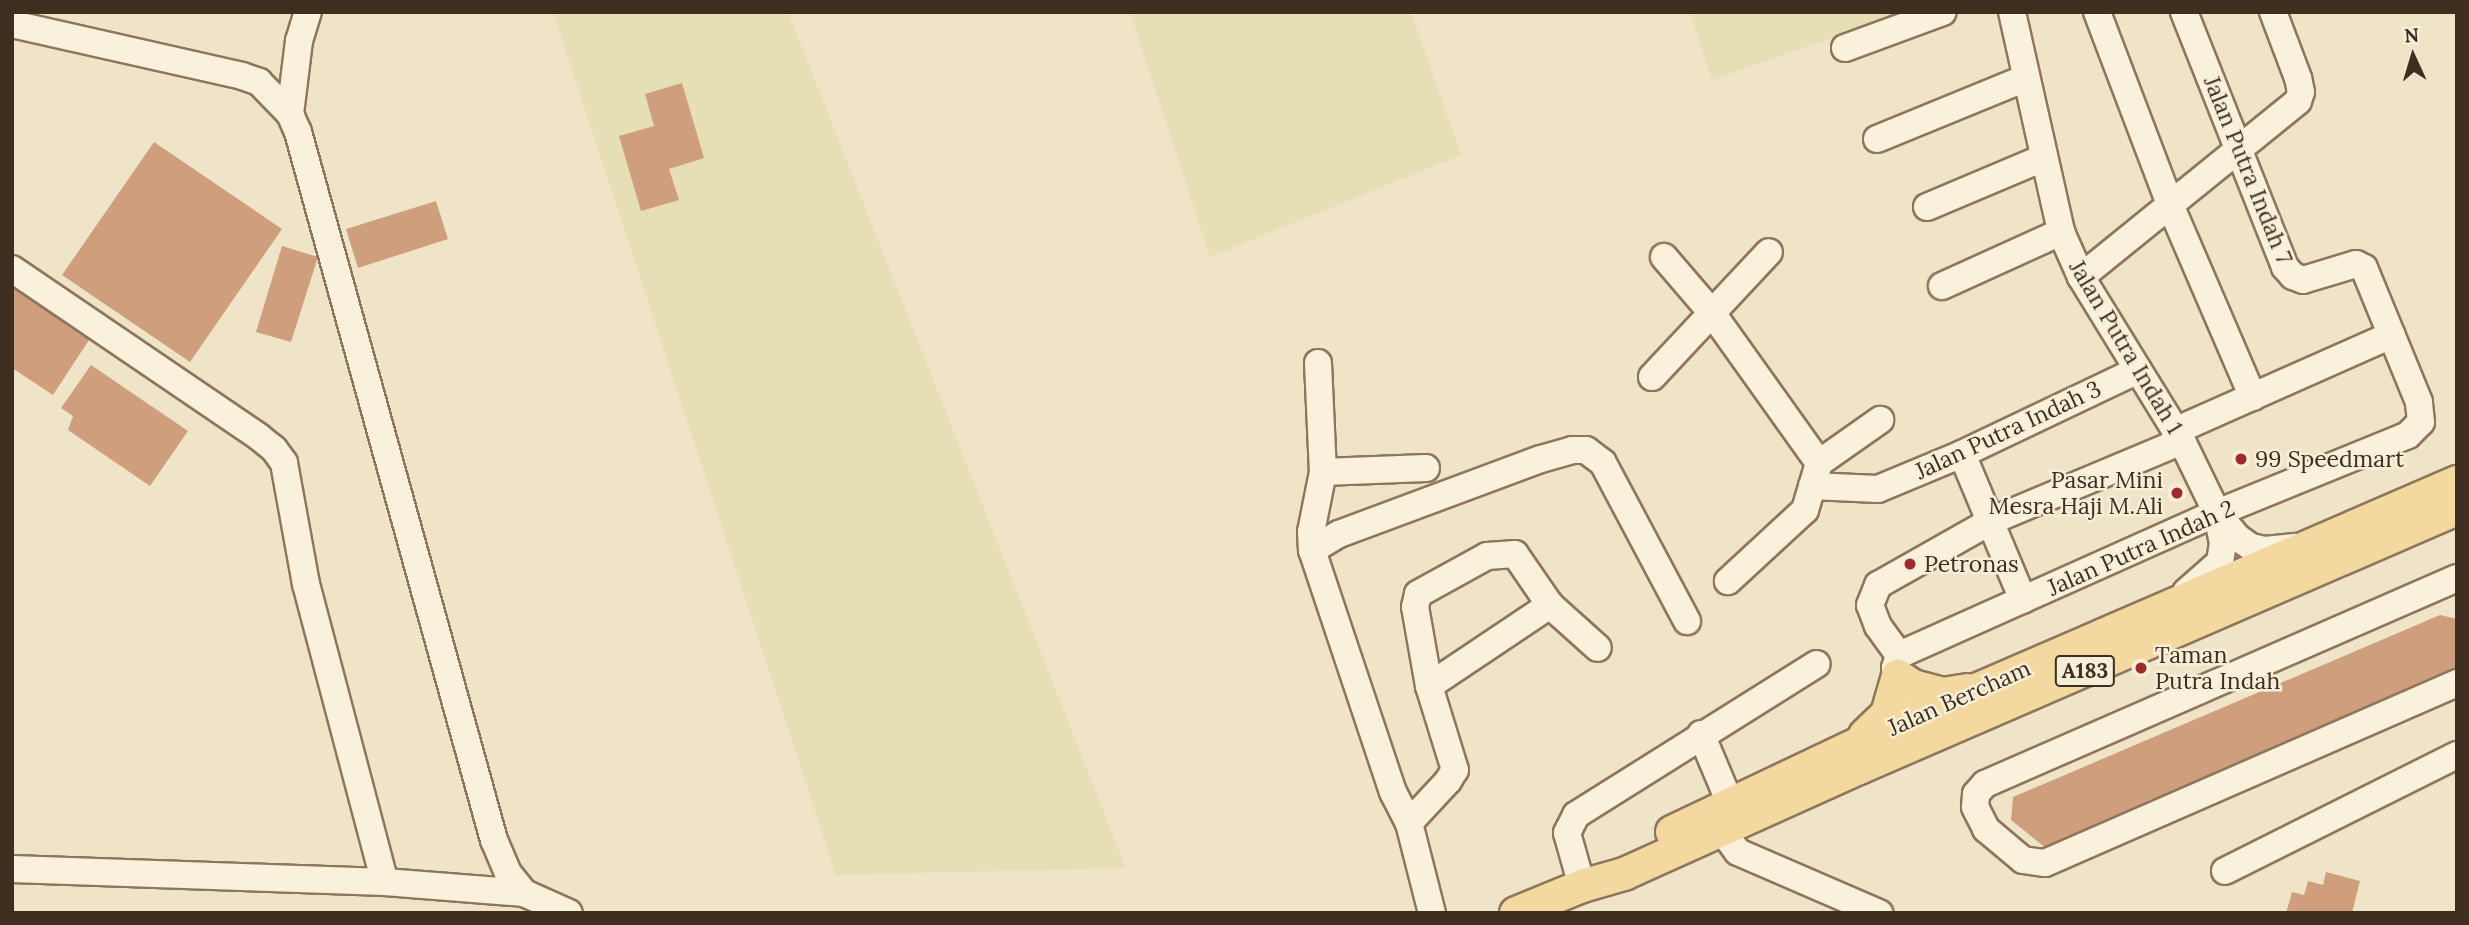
<!DOCTYPE html>
<style>
body{margin:0}
#map{position:relative;width:2469px;height:925px;overflow:hidden;background:#f0e4c8;font-family:Lora,serif}
div>[style]{position:absolute}
.farmland>*{inset:0;background:#e6deb5}
.building>*{inset:0;background:#cf9f7d}
.roads{filter:drop-shadow(2px 0 #8d765c) drop-shadow(-2px 0 #8d765c) drop-shadow(0 2px #8d765c) drop-shadow(0 -2px #8d765c)}
.minor>*{height:26px;margin:-13px;padding:0 13px;transform-origin:13px;border-radius:13px;background:#faf1dc}
.major>*{height:32px;margin:-16px;padding:0 16px;transform-origin:16px;border-radius:16px;background:#f3d9a0}
.dots>*{width:19px;height:19px;translate:-50% -50%;box-sizing:border-box;border:4px solid #f7eed8;border-radius:50%}
span{translate:-50% -50%;white-space:nowrap;text-align:center;line-height:1.15;-webkit-text-stroke:5px #f7eed8;paint-order:stroke}
.shield-label span{padding:2px 5px;background:#f7eed8;border:2px solid;border-radius:5px;-webkit-text-stroke-width:0}
.shield-label{font-size:21px;color:#3d2e20;font-weight:700}
.street-label{font-size:23px;color:#3d2e20}
.poi-label{font-size:23px;color:#3d2e20}
.left{translate:0 -50%;text-align:left}
.right{translate:-100% -50%;text-align:right}
.frame{position:absolute;inset:0;border:14px solid #3d2e20;pointer-events:none}
.north{position:absolute;left:2378px;top:21px;width:70px;height:70px;-webkit-text-stroke:5px #f7eed8;paint-order:stroke;rotate:356deg;font-size:19px;font-weight:700;line-height:28px;text-align:center;color:#3d2e20}
.north::after{content:'';display:block;margin:auto;width:24px;height:32px;background:#3d2e20;clip-path:polygon(50% 0,100% 100%,50% 72%,0 100%)}
</style>
<div id="map">
<div class="farmland">
<i style="clip-path:polygon(553px 12px,788px 12px,1126px 868px,836px 875px)"></i>
<i style="clip-path:polygon(1130px 12px,1411px 12px,1461px 155px,1210px 257px)"></i>
<i style="clip-path:polygon(1690px 12px,1904px 12px,1712px 80px)"></i>
</div>
<div class="building">
<i style="clip-path:polygon(682px 83px,704px 158px,669px 169px,679px 200px,641px 211px,619px 136px,654px 126px,645px 94px)"></i>
<i style="clip-path:polygon(154px 142px,282px 229px,190px 362px,62px 275px)"></i>
<i style="clip-path:polygon(436px 201px,448px 239px,358px 268px,346px 229px)"></i>
<i style="clip-path:polygon(282px 246px,318px 257px,291px 342px,256px 332px)"></i>
<i style="clip-path:polygon(12px 286px,91px 337px,53px 395px,12px 368px)"></i>
<i style="clip-path:polygon(91px 365px,188px 431px,150px 486px,68px 430px,73px 416px,61px 408px)"></i>
<i style="clip-path:polygon(2440px 615px,2457px 619px,2457px 670px,2047px 849px,2011px 820px,2013px 797px)"></i>
<i style="clip-path:polygon(2326px 872px,2360px 881px,2352px 913px,2286px 913px,2292px 892px,2304px 895px,2308px 881px,2323px 885px)"></i>
</div>
<div class="roads">
<div class="minor">
<i style="left:2012px;top:12px;width:225px;rotate:77.4deg"></i>
<i style="left:2061px;top:232px;width:49px;rotate:66deg"></i>
<i style="left:2081px;top:277px;width:193px;rotate:58.4deg"></i>
<i style="left:2182px;top:441px;width:80px;rotate:64.1deg"></i>
<i style="left:2217px;top:513px;width:33px;rotate:50deg"></i>
<i style="left:2238px;top:538px;width:16px;rotate:35deg"></i>
<i style="left:2251px;top:547px;width:14px;rotate:12deg"></i>
<i style="left:2265px;top:550px;width:30px;rotate:-6deg"></i>
<i style="left:2097px;top:12px;width:209px;rotate:69.2deg"></i>
<i style="left:2171px;top:207px;width:207px;rotate:66.7deg"></i>
<i style="left:12px;top:24px;width:236px;rotate:12.7deg"></i>
<i style="left:242px;top:76px;width:18px;rotate:19deg"></i>
<i style="left:259px;top:82px;width:45px;rotate:45.9deg"></i>
<i style="left:290px;top:114px;width:20px;rotate:66deg"></i>
<i style="left:298px;top:132px;width:735px;rotate:74.53deg"></i>
<i style="left:494px;top:840px;width:36px;rotate:67deg"></i>
<i style="left:508px;top:873px;width:26px;rotate:51deg"></i>
<i style="left:524px;top:893px;width:49px;rotate:24deg"></i>
<i style="left:1845px;top:48px;width:104px;rotate:-20.2deg"></i>
<i style="left:290px;top:114px;width:74px;rotate:-83deg"></i>
<i style="left:299px;top:41px;width:30px;rotate:-73deg"></i>
<i style="left:1877px;top:139px;width:161px;rotate:-22.3deg"></i>
<i style="left:1927px;top:207px;width:126px;rotate:-22.9deg"></i>
<i style="left:1664px;top:257px;width:74px;rotate:49.4deg"></i>
<i style="left:1712px;top:313px;width:184px;rotate:54.5deg"></i>
<i style="left:1819px;top:463px;width:49px;rotate:106.6deg"></i>
<i style="left:1805px;top:510px;width:105px;rotate:137.3deg"></i>
<i style="left:12px;top:269px;width:299px;rotate:34.2deg"></i>
<i style="left:259px;top:437px;width:19px;rotate:39deg"></i>
<i style="left:274px;top:449px;width:17px;rotate:54deg"></i>
<i style="left:284px;top:463px;width:123px;rotate:79.7deg"></i>
<i style="left:306px;top:584px;width:308px;rotate:75.2deg"></i>
<i style="left:2081px;top:277px;width:279px;rotate:-39deg"></i>
<i style="left:2298px;top:101px;width:9px;rotate:-72deg"></i>
<i style="left:2301px;top:92px;width:14px;rotate:-102deg"></i>
<i style="left:2298px;top:78px;width:71px;rotate:-110.7deg"></i>
<i style="left:1942px;top:286px;width:131px;rotate:-24.4deg"></i>
<i style="left:1318px;top:363px;width:109px;rotate:87.4deg"></i>
<i style="left:1323px;top:472px;width:61px;rotate:101.3deg"></i>
<i style="left:1311px;top:532px;width:18px;rotate:87deg"></i>
<i style="left:1312px;top:550px;width:255px;rotate:71.5deg"></i>
<i style="left:1393px;top:792px;width:35px;rotate:63deg"></i>
<i style="left:1409px;top:823px;width:93px;rotate:75.7deg"></i>
<i style="left:1652px;top:377px;width:171px;rotate:-46.9deg"></i>
<i style="left:2175px;top:431px;width:237px;rotate:-23.9deg"></i>
<i style="left:1962px;top:454px;width:158px;rotate:67.3deg"></i>
<i style="left:1819px;top:463px;width:75px;rotate:-35.2deg"></i>
<i style="left:1323px;top:472px;width:103px;rotate:-2.2deg"></i>
<i style="left:1812px;top:486px;width:66px;rotate:2.6deg"></i>
<i style="left:1878px;top:489px;width:91px;rotate:-22.6deg"></i>
<i style="left:1962px;top:454px;width:195px;rotate:-25.5deg"></i>
<i style="left:1312px;top:550px;width:31px;rotate:-31deg"></i>
<i style="left:1339px;top:534px;width:215px;rotate:-20.4deg"></i>
<i style="left:1541px;top:459px;width:32px;rotate:-16deg"></i>
<i style="left:1572px;top:450px;width:14px"></i>
<i style="left:1586px;top:450px;width:21px;rotate:37deg"></i>
<i style="left:1603px;top:463px;width:179px;rotate:62deg"></i>
<i style="left:2457px;top:578px;width:515px;rotate:156.42deg"></i>
<i style="left:1985px;top:784px;width:13px;rotate:132deg"></i>
<i style="left:1976px;top:794px;width:13px;rotate:94deg"></i>
<i style="left:1975px;top:807px;width:25px;rotate:63deg"></i>
<i style="left:1986px;top:829px;width:48px;rotate:40deg"></i>
<i style="left:2023px;top:860px;width:22px;rotate:8deg"></i>
<i style="left:2045px;top:863px;width:450px;rotate:-23.6deg"></i>
<i style="left:2186px;top:592px;width:45px;rotate:-41.4deg"></i>
<i style="left:2220px;top:562px;width:19px;rotate:-81deg"></i>
<i style="left:2223px;top:543px;width:30px;rotate:-102deg"></i>
<i style="left:1899px;top:655px;width:36px;rotate:-126deg"></i>
<i style="left:1878px;top:626px;width:22px;rotate:-111deg"></i>
<i style="left:1870px;top:605px;width:22px;rotate:-68deg"></i>
<i style="left:1878px;top:585px;width:130px;rotate:-29.5deg"></i>
<i style="left:1991px;top:521px;width:207px;rotate:-22.7deg"></i>
<i style="left:1429px;top:686px;width:146px;rotate:-33.8deg"></i>
<i style="left:1906px;top:694px;width:28px;rotate:-113deg"></i>
<i style="left:1895px;top:668px;width:14px;rotate:-73deg"></i>
<i style="left:1899px;top:655px;width:348px;rotate:-24.1deg"></i>
<i style="left:2217px;top:513px;width:206px;rotate:-22.2deg"></i>
<i style="left:2408px;top:435px;width:18px;rotate:-45deg"></i>
<i style="left:2421px;top:422px;width:20px;rotate:-96deg"></i>
<i style="left:2419px;top:402px;width:145px;rotate:-112.3deg"></i>
<i style="left:2364px;top:268px;width:9px;rotate:-153deg"></i>
<i style="left:2356px;top:264px;width:55px;rotate:163.2deg"></i>
<i style="left:2303px;top:280px;width:11px;rotate:-158deg"></i>
<i style="left:2293px;top:276px;width:12px;rotate:-132deg"></i>
<i style="left:2285px;top:267px;width:274px;rotate:-111.6deg"></i>
<i style="left:1701px;top:734px;width:75px;rotate:67.2deg"></i>
<i style="left:1713px;top:812px;width:21px;rotate:65deg"></i>
<i style="left:1722px;top:831px;width:26px;rotate:53deg"></i>
<i style="left:1738px;top:852px;width:154px;rotate:23.4deg"></i>
<i style="left:1409px;top:823px;width:57px;rotate:-47.1deg"></i>
<i style="left:1448px;top:781px;width:13px;rotate:-58deg"></i>
<i style="left:1455px;top:770px;width:88px;rotate:-107.2deg"></i>
<i style="left:1429px;top:686px;width:80px;rotate:-100deg"></i>
<i style="left:1415px;top:607px;width:13px;rotate:-77deg"></i>
<i style="left:1418px;top:594px;width:79px;rotate:-28.8deg"></i>
<i style="left:1487px;top:556px;width:28px;rotate:-4deg"></i>
<i style="left:1515px;top:554px;width:62px;rotate:55.5deg"></i>
<i style="left:1550px;top:605px;width:64px;rotate:41.9deg"></i>
<i style="left:12px;top:869px;width:373px;rotate:2deg"></i>
<i style="left:385px;top:882px;width:139px;rotate:4.5deg"></i>
<i style="left:2225px;top:871px;width:259px;rotate:-26.6deg"></i>
<i style="left:1582px;top:886px;width:55px;rotate:-105.8deg"></i>
<i style="left:1567px;top:833px;width:20px;rotate:-63deg"></i>
<i style="left:1576px;top:815px;width:284px;rotate:-32.1deg"></i>
</div>
<div class="major">
<i style="left:1865px;top:735px;width:30px;rotate:-44deg"></i>
<i style="left:1887px;top:714px;width:40px;rotate:-74deg"></i>
<i style="left:1898px;top:676px;width:18px;rotate:34deg"></i>
<i style="left:1913px;top:686px;width:31px;rotate:15deg"></i>
<i style="left:1943px;top:694px;width:25px;rotate:-9deg"></i>
<i style="left:1672px;top:832px;width:270px;rotate:-25.4deg"></i>
<i style="left:1916px;top:716px;width:589px;rotate:-23.39deg"></i>
<i style="left:1516px;top:913px;width:71px;rotate:-22.2deg"></i>
<i style="left:1582px;top:886px;width:44px;rotate:-15.9deg"></i>
<i style="left:1624px;top:874px;width:258px;rotate:-24.3deg"></i>
<i style="left:1859px;top:768px;width:652px;rotate:-23.42deg"></i>
</div>
</div>
<div class="dots">
<i style="left:2241px;top:459px;background:#9e2a2b"></i>
<i style="left:2177px;top:493px;background:#9e2a2b"></i>
<i style="left:1910px;top:564px;background:#9e2a2b"></i>
<i style="left:2141px;top:668px;background:#9e2a2b"></i>
</div>
<div class="shield-label">
<span style="left:2085px;top:671px">A183</span>
</div>
<div class="street-label">
<span style="left:2248px;top:170px;rotate:68deg">Jalan Putra Indah 7</span>
<span style="left:2126px;top:347px;rotate:59deg">Jalan Putra Indah 1</span>
<span style="left:2008px;top:430px;rotate:-25deg">Jalan Putra Indah 3</span>
<span style="left:2141px;top:548px;rotate:-24deg">Jalan Putra Indah 2</span>
<span style="left:1959px;top:698px;rotate:-24deg">Jalan Bercham</span>
</div>
<div class="poi-label">
<span class="left" style="left:2255px;top:459px">99 Speedmart</span>
<span class="right" style="left:2163px;top:493px">Pasar Mini<br>Mesra Haji M.Ali</span>
<span class="left" style="left:1924px;top:564px">Petronas</span>
<span class="left" style="left:2155px;top:668px">Taman<br>Putra Indah</span>
</div>
<div class="frame"></div>
<div class="north">N</div>
</div>
